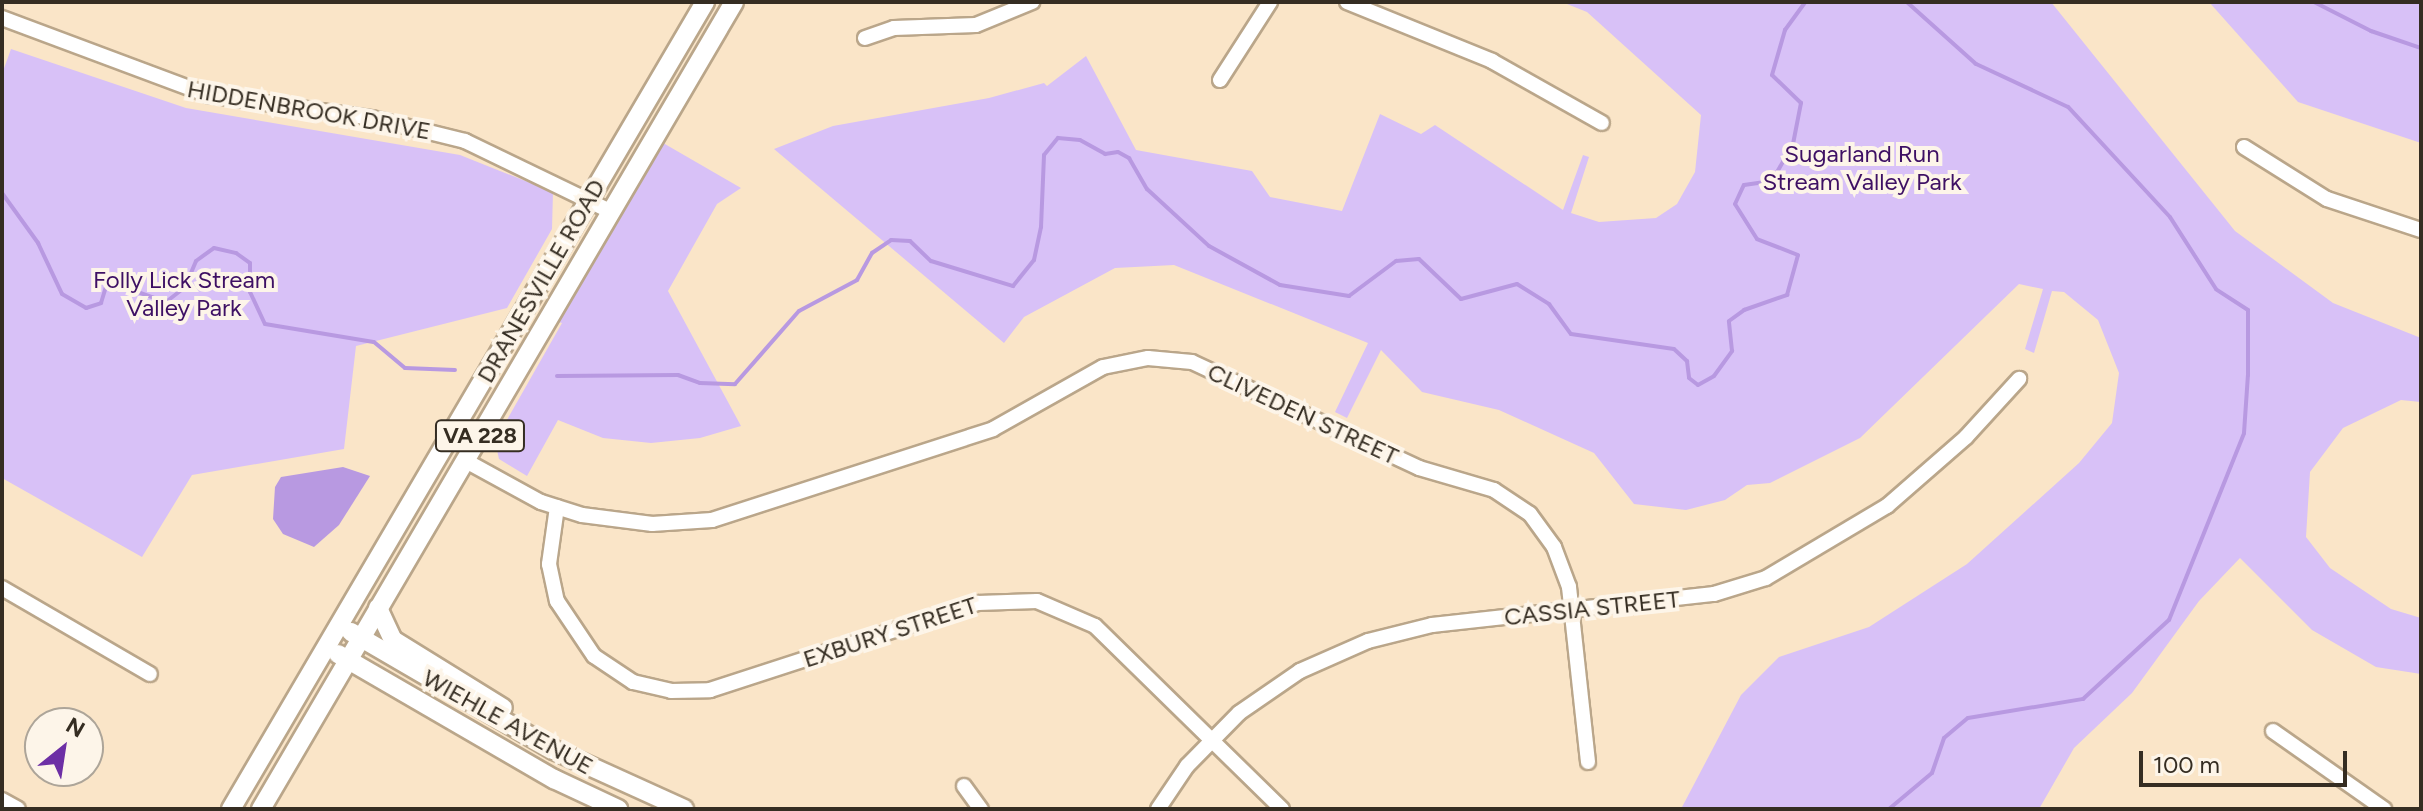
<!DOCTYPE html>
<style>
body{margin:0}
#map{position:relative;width:2423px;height:811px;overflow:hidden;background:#fae5c8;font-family:Figtree,sans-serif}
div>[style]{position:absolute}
.green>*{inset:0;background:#d8c1f7}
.water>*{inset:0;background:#b899e1}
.stream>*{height:4px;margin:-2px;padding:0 2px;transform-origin:2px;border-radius:2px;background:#b899e1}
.roads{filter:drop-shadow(2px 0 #baa68a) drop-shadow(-2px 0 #baa68a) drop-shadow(0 2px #baa68a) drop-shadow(0 -2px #baa68a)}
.minor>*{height:14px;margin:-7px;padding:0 7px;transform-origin:7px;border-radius:7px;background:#fff}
.major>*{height:18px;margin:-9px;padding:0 9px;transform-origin:9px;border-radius:9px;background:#fff}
span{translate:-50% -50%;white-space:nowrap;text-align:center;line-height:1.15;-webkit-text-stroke:8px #fdf5e9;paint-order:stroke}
.shield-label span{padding:2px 6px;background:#fdf5e9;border:2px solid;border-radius:6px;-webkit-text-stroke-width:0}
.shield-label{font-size:22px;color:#352d22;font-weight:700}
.street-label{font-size:24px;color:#352d22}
.park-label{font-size:24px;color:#3e1064}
.frame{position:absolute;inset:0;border:4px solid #352d22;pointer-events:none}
.north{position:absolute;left:24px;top:707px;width:80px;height:80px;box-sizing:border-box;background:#fdf5e9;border:2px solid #ada599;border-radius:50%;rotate:30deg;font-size:22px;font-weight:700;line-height:32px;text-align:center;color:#352d22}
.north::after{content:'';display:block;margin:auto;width:28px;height:36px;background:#6d2fa5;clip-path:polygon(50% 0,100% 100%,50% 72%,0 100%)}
.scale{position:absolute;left:2139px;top:751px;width:208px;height:36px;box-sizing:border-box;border:4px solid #352d22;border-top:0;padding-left:10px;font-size:24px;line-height:28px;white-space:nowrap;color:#352d22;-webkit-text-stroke:6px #fdf5e9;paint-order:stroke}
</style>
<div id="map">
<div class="green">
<i style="clip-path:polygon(1562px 2px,2051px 2px,2235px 231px,2333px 303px,2421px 338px,2421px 402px,2401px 400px,2343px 428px,2310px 472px,2306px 537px,2330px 568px,2391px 609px,2421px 618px,2421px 674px,2376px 667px,2312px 630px,2240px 558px,2199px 601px,2132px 693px,2074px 748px,2039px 809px,1681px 809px,1741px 695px,1779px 657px,1869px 627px,1967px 564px,2079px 463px,2112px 423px,2119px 373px,2098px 320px,2064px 292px,2052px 291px,2034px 353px,2025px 349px,2043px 289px,2019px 284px,1860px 438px,1770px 483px,1747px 485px,1725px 500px,1686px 510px,1634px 504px,1594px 453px,1499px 410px,1422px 392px,1381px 350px,1347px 418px,1335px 412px,1368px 343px,1174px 265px,1115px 268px,1024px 317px,1004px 343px,774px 149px,833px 126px,989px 98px,1044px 83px,1047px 86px,1086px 56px,1136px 150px,1252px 171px,1270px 197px,1342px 211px,1380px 114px,1421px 134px,1435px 125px,1563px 210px,1583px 155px,1589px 157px,1571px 213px,1599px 222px,1656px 218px,1677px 204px,1695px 172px,1701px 115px,1587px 12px)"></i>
<i style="clip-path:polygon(2209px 2px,2421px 2px,2421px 143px,2298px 102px)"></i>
<i style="clip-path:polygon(11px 49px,186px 108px,460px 155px,553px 192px,552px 229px,507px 308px,356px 346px,344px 449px,192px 475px,142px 557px,2px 478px,2px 74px)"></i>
<i style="clip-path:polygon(651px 136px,741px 188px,717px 204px,668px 291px,741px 426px,700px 438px,651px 443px,603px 438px,558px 420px,527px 476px,499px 459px,495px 441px,562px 323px,548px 319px)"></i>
</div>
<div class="water">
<i style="clip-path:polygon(343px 467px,370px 476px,339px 525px,314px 547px,283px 534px,273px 519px,275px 487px,281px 477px)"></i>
</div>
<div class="stream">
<i style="left:2314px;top:2px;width:64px;rotate:27deg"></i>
<i style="left:2371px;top:31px;width:53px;rotate:18.8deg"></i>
<i style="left:2px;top:193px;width:62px;rotate:54.2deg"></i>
<i style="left:38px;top:243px;width:56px;rotate:64.8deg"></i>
<i style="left:62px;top:294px;width:28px;rotate:30deg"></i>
<i style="left:86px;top:308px;width:16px;rotate:-18deg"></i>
<i style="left:101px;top:303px;width:17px;rotate:-73deg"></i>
<i style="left:106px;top:287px;width:12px;rotate:-9deg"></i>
<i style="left:118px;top:285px;width:51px;rotate:19.5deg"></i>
<i style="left:166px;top:302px;width:24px;rotate:-38deg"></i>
<i style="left:185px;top:287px;width:28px;rotate:-67deg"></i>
<i style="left:196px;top:261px;width:22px;rotate:-36deg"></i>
<i style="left:214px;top:248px;width:23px;rotate:13deg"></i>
<i style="left:236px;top:253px;width:17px;rotate:36deg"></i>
<i style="left:250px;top:263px;width:29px;rotate:90deg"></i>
<i style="left:250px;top:292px;width:35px;rotate:65deg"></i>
<i style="left:265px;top:324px;width:110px;rotate:9.4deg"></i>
<i style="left:374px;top:342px;width:40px;rotate:40deg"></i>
<i style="left:405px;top:368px;width:50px;rotate:2.3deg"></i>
<i style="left:557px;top:376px;width:121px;rotate:-0.5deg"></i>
<i style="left:678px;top:375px;width:23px;rotate:20deg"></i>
<i style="left:700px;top:383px;width:35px;rotate:2deg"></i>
<i style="left:735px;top:384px;width:97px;rotate:-48.8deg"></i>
<i style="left:799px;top:311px;width:66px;rotate:-28.1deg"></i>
<i style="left:857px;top:280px;width:31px;rotate:-61deg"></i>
<i style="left:872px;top:253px;width:23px;rotate:-34deg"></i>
<i style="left:891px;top:240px;width:19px;rotate:3deg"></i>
<i style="left:910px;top:241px;width:29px;rotate:44deg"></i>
<i style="left:931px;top:261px;width:86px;rotate:17deg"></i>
<i style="left:1013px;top:286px;width:33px;rotate:-51deg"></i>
<i style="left:1034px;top:260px;width:34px;rotate:-78deg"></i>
<i style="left:1041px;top:227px;width:72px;rotate:-87.6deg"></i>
<i style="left:1044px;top:155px;width:22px;rotate:-51deg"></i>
<i style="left:1058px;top:138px;width:22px;rotate:5deg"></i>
<i style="left:1080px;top:140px;width:29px;rotate:29deg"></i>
<i style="left:1105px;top:154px;width:13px;rotate:-9deg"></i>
<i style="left:1118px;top:152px;width:13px;rotate:29deg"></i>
<i style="left:1129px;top:158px;width:36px;rotate:60deg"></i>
<i style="left:1147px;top:189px;width:84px;rotate:42.6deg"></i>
<i style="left:1209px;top:246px;width:81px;rotate:28.8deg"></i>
<i style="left:1280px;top:285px;width:70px;rotate:9.1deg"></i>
<i style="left:1349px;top:296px;width:59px;rotate:-36.7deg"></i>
<i style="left:1396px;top:261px;width:23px;rotate:-5deg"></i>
<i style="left:1419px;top:259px;width:58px;rotate:43.6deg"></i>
<i style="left:1461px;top:299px;width:58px;rotate:-15deg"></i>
<i style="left:1517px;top:284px;width:38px;rotate:32deg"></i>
<i style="left:1549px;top:304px;width:37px;rotate:54deg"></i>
<i style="left:1571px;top:334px;width:104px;rotate:8.3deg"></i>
<i style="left:1674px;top:349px;width:18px;rotate:43deg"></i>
<i style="left:1687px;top:361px;width:17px;rotate:83deg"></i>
<i style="left:1689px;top:378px;width:11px;rotate:38deg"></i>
<i style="left:1698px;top:385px;width:18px;rotate:-29deg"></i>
<i style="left:1714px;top:376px;width:31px;rotate:-54deg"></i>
<i style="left:1732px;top:351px;width:30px;rotate:-96deg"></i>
<i style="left:1729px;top:321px;width:19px;rotate:-36deg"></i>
<i style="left:1744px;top:310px;width:46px;rotate:-19.2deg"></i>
<i style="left:1787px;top:295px;width:41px;rotate:-74.6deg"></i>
<i style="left:1798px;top:255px;width:44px;rotate:-158.7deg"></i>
<i style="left:1757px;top:239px;width:41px;rotate:-122.2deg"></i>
<i style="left:1735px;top:204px;width:21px;rotate:-65deg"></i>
<i style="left:1744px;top:185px;width:28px;rotate:-8deg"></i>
<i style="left:1772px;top:181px;width:43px;rotate:-60.4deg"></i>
<i style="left:1793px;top:144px;width:42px;rotate:-79deg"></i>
<i style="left:1801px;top:103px;width:40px;rotate:-136deg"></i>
<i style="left:1772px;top:75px;width:47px;rotate:-73.9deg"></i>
<i style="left:1785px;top:30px;width:34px;rotate:-54deg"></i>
<i style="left:1889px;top:809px;width:56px;rotate:-39.9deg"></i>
<i style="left:1932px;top:773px;width:37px;rotate:-71deg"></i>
<i style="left:1944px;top:738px;width:31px;rotate:-40deg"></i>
<i style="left:1968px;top:718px;width:117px;rotate:-9.4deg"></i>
<i style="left:2083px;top:699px;width:117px;rotate:-42.6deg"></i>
<i style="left:2169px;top:620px;width:201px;rotate:-68.1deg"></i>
<i style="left:2244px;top:433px;width:58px;rotate:-86.1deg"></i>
<i style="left:2248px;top:375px;width:65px;rotate:-90deg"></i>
<i style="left:2248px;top:310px;width:38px;rotate:-147deg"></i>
<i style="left:2216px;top:289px;width:85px;rotate:-122.6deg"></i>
<i style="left:2170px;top:217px;width:150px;rotate:-132.8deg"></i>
<i style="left:2068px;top:107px;width:102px;rotate:-154.9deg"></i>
<i style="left:1976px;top:64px;width:93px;rotate:-138.1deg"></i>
</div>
<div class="roads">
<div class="minor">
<i style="left:1347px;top:2px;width:157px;rotate:22.1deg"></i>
<i style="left:1492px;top:61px;width:126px;rotate:29.4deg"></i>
<i style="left:2px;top:18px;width:220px;rotate:20.5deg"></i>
<i style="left:208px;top:95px;width:166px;rotate:8deg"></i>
<i style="left:372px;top:118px;width:96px;rotate:13.9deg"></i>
<i style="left:465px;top:141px;width:161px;rotate:25.8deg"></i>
<i style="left:865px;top:38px;width:31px;rotate:-19deg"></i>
<i style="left:894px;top:28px;width:82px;rotate:-2.1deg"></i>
<i style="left:976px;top:25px;width:61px;rotate:-22.3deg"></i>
<i style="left:1220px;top:80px;width:93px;rotate:-57.3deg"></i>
<i style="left:2244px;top:147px;width:98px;rotate:32.1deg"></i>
<i style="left:2327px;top:199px;width:99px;rotate:18.3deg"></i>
<i style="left:466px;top:461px;width:85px;rotate:28.7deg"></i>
<i style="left:541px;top:502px;width:43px;rotate:17.6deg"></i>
<i style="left:582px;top:515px;width:71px;rotate:7.3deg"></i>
<i style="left:652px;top:524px;width:60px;rotate:-3.8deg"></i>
<i style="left:712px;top:520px;width:295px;rotate:-17.9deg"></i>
<i style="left:993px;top:429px;width:126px;rotate:-29.4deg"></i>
<i style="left:1103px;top:367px;width:46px;rotate:-11.3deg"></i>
<i style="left:1148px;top:358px;width:44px;rotate:5.2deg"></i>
<i style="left:1192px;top:362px;width:251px;rotate:25deg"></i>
<i style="left:1419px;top:468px;width:78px;rotate:16.3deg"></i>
<i style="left:1494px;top:490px;width:43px;rotate:33.7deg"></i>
<i style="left:1530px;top:514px;width:41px;rotate:54deg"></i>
<i style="left:1554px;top:547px;width:43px;rotate:69.4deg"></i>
<i style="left:1569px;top:587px;width:176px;rotate:83.8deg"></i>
<i style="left:557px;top:507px;width:58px;rotate:98deg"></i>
<i style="left:549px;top:564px;width:38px;rotate:78deg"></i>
<i style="left:557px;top:601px;width:66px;rotate:56.1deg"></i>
<i style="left:594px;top:656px;width:47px;rotate:33.7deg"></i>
<i style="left:633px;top:682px;width:39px;rotate:13deg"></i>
<i style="left:671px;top:691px;width:39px;rotate:-1deg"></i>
<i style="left:710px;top:690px;width:282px;rotate:-18deg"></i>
<i style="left:978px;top:603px;width:59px;rotate:-1.9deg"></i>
<i style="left:1037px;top:601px;width:63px;rotate:23.3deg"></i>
<i style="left:1095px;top:626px;width:262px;rotate:44.4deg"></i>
<i style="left:2px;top:588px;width:171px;rotate:30.2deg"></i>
<i style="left:2273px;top:731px;width:136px;rotate:35.1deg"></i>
<i style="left:964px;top:786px;width:29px;rotate:54deg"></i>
<i style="left:2px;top:800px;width:18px;rotate:29deg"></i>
<i style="left:1158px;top:809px;width:52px;rotate:-56deg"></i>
<i style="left:1187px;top:766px;width:74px;rotate:-45.5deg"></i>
<i style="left:1239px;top:713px;width:74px;rotate:-34.5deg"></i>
<i style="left:1300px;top:671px;width:74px;rotate:-23.8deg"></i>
<i style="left:1368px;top:641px;width:66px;rotate:-14deg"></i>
<i style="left:1432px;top:625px;width:284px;rotate:-6.3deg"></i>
<i style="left:1714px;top:594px;width:54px;rotate:-17.1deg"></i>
<i style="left:1766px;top:578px;width:141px;rotate:-30.8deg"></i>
<i style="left:1887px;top:506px;width:105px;rotate:-41.1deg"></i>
<i style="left:1966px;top:437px;width:79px;rotate:-47.6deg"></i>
</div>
<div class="major">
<i style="left:378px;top:608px;width:35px;rotate:65deg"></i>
<i style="left:393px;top:640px;width:129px;rotate:31.7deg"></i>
<i style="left:351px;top:632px;width:235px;rotate:30.2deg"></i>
<i style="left:554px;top:750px;width:143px;rotate:24.4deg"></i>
<i style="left:338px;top:654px;width:250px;rotate:30.1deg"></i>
<i style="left:554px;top:779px;width:71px;rotate:25.1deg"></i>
<i style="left:231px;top:809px;width:936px;rotate:-59.57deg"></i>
<i style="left:261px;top:809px;width:935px;rotate:-59.62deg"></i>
</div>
</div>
<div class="shield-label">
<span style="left:480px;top:436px">VA 228</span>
</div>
<div class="street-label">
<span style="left:309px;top:110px;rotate:10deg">HIDDENBROOK DRIVE</span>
<span style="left:541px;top:281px;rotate:-60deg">DRANESVILLE ROAD</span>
<span style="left:1303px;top:414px;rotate:25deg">CLIVEDEN STREET</span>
<span style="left:1592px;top:608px;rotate:-6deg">CASSIA STREET</span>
<span style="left:890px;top:632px;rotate:-18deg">EXBURY STREET</span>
<span style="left:508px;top:722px;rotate:29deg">WIEHLE AVENUE</span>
</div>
<div class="park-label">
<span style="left:1862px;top:168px">Sugarland Run<br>Stream Valley Park</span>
<span style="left:184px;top:294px">Folly Lick Stream<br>Valley Park</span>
</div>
<div class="frame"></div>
<div class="north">N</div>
<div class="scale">100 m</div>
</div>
